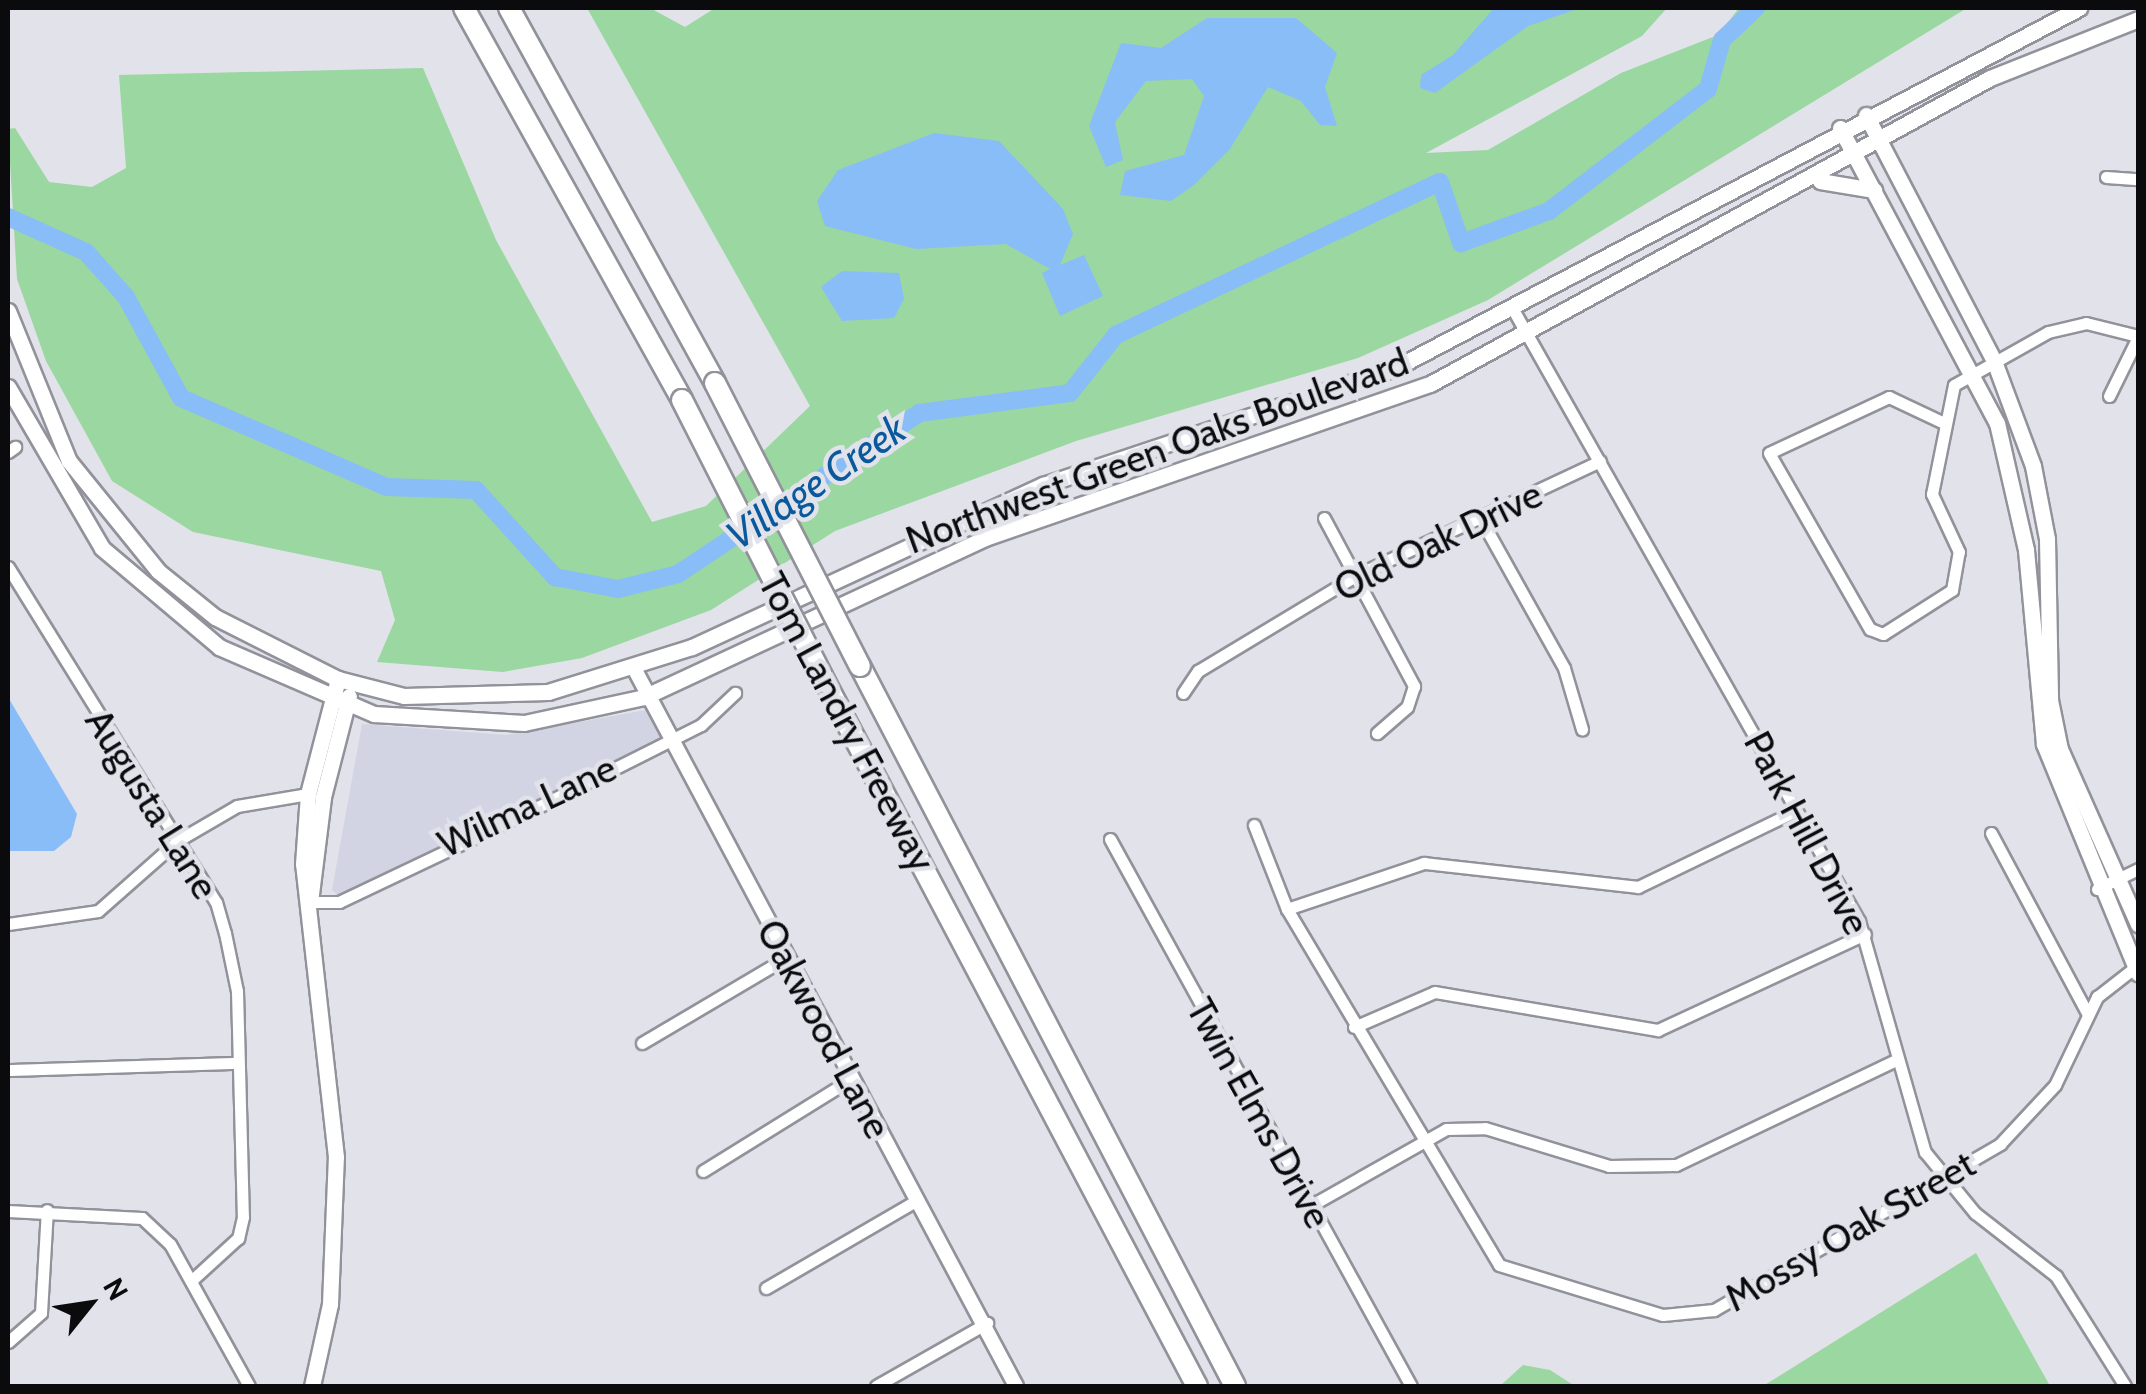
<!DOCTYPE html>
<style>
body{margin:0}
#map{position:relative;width:2146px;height:1394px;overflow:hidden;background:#e1e2ea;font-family:Cabin,sans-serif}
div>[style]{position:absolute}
.built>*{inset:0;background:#d3d4e3}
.green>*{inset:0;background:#9bd7a0}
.water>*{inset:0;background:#89bdf7}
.river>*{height:18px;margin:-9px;padding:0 9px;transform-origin:9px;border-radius:9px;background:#89bdf7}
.roads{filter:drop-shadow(2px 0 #91929a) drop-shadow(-2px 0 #91929a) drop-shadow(0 2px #91929a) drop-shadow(0 -2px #91929a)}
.minor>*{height:11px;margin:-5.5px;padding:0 5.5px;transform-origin:5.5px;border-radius:5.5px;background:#fff}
.tertiary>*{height:14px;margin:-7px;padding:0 7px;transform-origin:7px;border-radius:7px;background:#fff}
.secondary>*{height:15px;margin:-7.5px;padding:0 7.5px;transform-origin:7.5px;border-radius:7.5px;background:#fff}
.motorway>*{height:20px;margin:-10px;padding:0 10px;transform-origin:10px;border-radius:10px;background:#fff}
.bridges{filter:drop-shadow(2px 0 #91929a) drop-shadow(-2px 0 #91929a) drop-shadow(0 2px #91929a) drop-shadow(0 -2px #91929a)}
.motorway-bridge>*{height:20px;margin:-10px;padding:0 10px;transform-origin:10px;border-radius:10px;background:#fff}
span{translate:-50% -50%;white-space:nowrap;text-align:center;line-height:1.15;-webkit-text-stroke:9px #e1e2ea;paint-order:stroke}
.street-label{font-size:38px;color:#0b0b0e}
.water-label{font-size:40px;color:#09599c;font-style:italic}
.frame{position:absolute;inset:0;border:10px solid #0b0b0e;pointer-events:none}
.north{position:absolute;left:40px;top:1254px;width:100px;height:100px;-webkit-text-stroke:8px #e1e2ea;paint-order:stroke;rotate:60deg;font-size:28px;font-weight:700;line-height:40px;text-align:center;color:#0b0b0e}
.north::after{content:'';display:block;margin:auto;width:35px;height:45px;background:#0b0b0e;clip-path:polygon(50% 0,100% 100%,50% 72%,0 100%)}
</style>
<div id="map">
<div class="built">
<i style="clip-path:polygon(646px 710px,661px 737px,654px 742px,342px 899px,332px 890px,362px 724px,506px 735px)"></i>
</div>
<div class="green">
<i style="clip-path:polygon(587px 8px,650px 8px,685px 27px,715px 8px,1667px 8px,1642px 36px,1426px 153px,1488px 150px,1621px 73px,1718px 35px,1739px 8px,1967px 8px,1488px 300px,1358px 358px,1076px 441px,835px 531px,711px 610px,582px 658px,503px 672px,377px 662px,395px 620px,381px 571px,193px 532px,112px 481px,46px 361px,17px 279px,8px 129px,15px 128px,49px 182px,92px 187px,126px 168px,119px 75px,423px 68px,496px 240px,652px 522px,706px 506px,810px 406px)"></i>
<i style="clip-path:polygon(1976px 1253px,2050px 1386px,1763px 1386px)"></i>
<i style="clip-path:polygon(1523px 1365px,1550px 1370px,1575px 1386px,1500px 1386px)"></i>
</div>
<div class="water">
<i style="clip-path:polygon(1494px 8px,1580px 8px,1528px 26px,1435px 93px,1420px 88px,1421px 75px,1453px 55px)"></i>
<i style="clip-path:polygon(1296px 18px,1337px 53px,1325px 87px,1337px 126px,1320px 125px,1301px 101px,1268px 87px,1230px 149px,1194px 185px,1171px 201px,1120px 195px,1125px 171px,1184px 155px,1204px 96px,1192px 79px,1146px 81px,1115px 122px,1123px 160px,1106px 167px,1089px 126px,1121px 43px,1161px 48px,1207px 18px)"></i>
<i style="clip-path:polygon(934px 133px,999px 141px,1063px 209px,1073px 234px,1060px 265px,1084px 255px,1103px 296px,1060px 316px,1042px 273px,1050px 269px,1006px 244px,916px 249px,825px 226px,817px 201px,838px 170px)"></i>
<i style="clip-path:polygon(842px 271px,899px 273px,904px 299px,894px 318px,842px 321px,821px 287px)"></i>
<i style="clip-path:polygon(8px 697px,77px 814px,71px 837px,54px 851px,8px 851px)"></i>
</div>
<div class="river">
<i style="left:8px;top:217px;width:85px;rotate:24.2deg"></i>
<i style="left:86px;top:252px;width:60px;rotate:48.4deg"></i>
<i style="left:126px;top:297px;width:115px;rotate:61.4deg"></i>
<i style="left:181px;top:398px;width:224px;rotate:23.4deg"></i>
<i style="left:387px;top:487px;width:89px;rotate:1.9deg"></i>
<i style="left:476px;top:490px;width:118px;rotate:47.8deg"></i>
<i style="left:555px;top:577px;width:64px;rotate:10.8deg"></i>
<i style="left:618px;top:589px;width:62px;rotate:-14deg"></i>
<i style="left:678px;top:574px;width:290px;rotate:-33.7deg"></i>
<i style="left:919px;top:413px;width:152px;rotate:-7.5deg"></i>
<i style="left:1070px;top:393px;width:74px;rotate:-51.6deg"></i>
<i style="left:1116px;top:335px;width:358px;rotate:-25.3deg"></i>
<i style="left:1440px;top:182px;width:65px;rotate:71deg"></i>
<i style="left:1461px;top:243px;width:94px;rotate:-20deg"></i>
<i style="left:1549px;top:211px;width:200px;rotate:-37.5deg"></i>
<i style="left:1708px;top:89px;width:51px;rotate:-74.1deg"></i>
<i style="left:1722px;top:40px;width:47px;rotate:-43.3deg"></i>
</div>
<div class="roads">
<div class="minor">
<i style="left:2106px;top:177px;width:32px;rotate:4deg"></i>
<i style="left:1515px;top:313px;width:699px;rotate:60.5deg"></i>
<i style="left:1859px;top:921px;width:240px;rotate:74.1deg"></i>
<i style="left:1925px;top:1152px;width:79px;rotate:50.7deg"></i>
<i style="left:1975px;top:1213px;width:103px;rotate:37.9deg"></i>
<i style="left:2056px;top:1276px;width:130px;rotate:57.9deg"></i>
<i style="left:2109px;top:396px;width:66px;rotate:-63.8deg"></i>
<i style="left:1944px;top:423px;width:61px;rotate:-154.7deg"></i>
<i style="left:1889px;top:397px;width:132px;rotate:155deg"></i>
<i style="left:1769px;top:453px;width:203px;rotate:60.2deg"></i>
<i style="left:1870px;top:629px;width:14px;rotate:21deg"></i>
<i style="left:1883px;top:634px;width:82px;rotate:-32.5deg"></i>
<i style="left:1952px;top:590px;width:39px;rotate:-80deg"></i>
<i style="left:1959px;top:552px;width:64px;rotate:-115deg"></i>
<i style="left:1932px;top:494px;width:111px;rotate:-78.6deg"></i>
<i style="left:1954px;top:385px;width:108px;rotate:-29.4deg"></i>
<i style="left:2048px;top:332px;width:39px;rotate:-13deg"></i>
<i style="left:2086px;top:323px;width:54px;rotate:14deg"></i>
<i style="left:8px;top:452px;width:9px;rotate:-36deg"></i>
<i style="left:1324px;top:518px;width:191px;rotate:61.8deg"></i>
<i style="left:1414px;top:686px;width:22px;rotate:108deg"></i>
<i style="left:1407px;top:707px;width:40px;rotate:139deg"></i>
<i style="left:1483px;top:523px;width:166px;rotate:60.8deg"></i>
<i style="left:1564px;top:668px;width:64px;rotate:73.6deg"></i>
<i style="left:8px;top:567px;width:394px;rotate:58.2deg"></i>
<i style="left:216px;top:902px;width:32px;rotate:74deg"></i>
<i style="left:225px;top:933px;width:59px;rotate:78.3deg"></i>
<i style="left:237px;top:991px;width:226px;rotate:88.5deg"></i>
<i style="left:243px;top:1217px;width:22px;rotate:103deg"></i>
<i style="left:238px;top:1238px;width:62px;rotate:137.6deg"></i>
<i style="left:1183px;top:693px;width:27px;rotate:-56deg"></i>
<i style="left:1198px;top:671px;width:188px;rotate:-31.1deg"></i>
<i style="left:1359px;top:574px;width:266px;rotate:-25.1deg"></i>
<i style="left:1254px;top:825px;width:90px;rotate:68.6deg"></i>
<i style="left:1287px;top:909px;width:414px;rotate:59.2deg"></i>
<i style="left:1499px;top:1265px;width:171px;rotate:17deg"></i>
<i style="left:1663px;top:1315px;width:51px;rotate:-5.6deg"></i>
<i style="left:1714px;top:1310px;width:331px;rotate:-30.1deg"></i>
<i style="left:2000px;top:1144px;width:81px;rotate:-47deg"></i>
<i style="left:2055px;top:1085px;width:98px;rotate:-64.5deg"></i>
<i style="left:2097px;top:997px;width:52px;rotate:-38deg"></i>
<i style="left:1991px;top:833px;width:204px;rotate:61.9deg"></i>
<i style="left:1110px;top:839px;width:624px;rotate:61.18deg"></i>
<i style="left:2097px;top:889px;width:46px;rotate:-26deg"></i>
<i style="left:310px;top:902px;width:29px"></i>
<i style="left:339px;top:902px;width:198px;rotate:-25.4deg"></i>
<i style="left:518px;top:817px;width:205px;rotate:-26.7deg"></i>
<i style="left:701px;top:725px;width:47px;rotate:-43.3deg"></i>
<i style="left:1287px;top:909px;width:145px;rotate:-18.6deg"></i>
<i style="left:1424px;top:863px;width:215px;rotate:6.4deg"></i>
<i style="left:1638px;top:887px;width:174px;rotate:-25.8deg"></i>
<i style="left:8px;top:924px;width:91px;rotate:-8.2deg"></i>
<i style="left:98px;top:911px;width:106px;rotate:-41.5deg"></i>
<i style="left:177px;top:841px;width:69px;rotate:-30.3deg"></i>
<i style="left:237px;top:806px;width:72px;rotate:-9.6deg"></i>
<i style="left:1354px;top:1027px;width:88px;rotate:-23.4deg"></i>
<i style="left:1435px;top:992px;width:226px;rotate:9.7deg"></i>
<i style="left:1658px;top:1030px;width:228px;rotate:-24.9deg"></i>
<i style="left:642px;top:1043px;width:167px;rotate:-30.6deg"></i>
<i style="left:8px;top:1070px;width:226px;rotate:-1.8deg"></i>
<i style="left:703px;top:1171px;width:173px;rotate:-31.8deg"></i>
<i style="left:1310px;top:1206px;width:156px;rotate:-29.5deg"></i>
<i style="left:1446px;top:1129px;width:39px;rotate:-1deg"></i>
<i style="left:1485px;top:1128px;width:130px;rotate:17deg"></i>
<i style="left:1609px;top:1166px;width:67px;rotate:-0.9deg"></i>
<i style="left:1676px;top:1165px;width:244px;rotate:-25.5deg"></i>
<i style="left:8px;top:1211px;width:134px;rotate:3deg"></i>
<i style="left:142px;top:1218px;width:38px;rotate:43deg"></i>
<i style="left:170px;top:1244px;width:162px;rotate:60.9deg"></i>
<i style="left:766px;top:1288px;width:175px;rotate:-30.2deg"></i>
<i style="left:8px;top:1342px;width:44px;rotate:-41.3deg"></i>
<i style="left:41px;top:1313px;width:103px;rotate:-86.7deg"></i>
<i style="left:876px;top:1386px;width:128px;rotate:-29.6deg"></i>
</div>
<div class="tertiary">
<i style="left:635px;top:670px;width:811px;rotate:61.98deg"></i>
</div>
<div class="secondary">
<i style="left:1866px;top:115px;width:277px;rotate:62.5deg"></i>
<i style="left:1994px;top:361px;width:112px;rotate:69.6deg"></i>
<i style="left:2033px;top:466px;width:74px;rotate:79.1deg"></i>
<i style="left:2047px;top:539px;width:161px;rotate:88.9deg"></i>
<i style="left:2050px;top:700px;width:50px;rotate:78.5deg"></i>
<i style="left:2060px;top:749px;width:192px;rotate:66deg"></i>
<i style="left:1840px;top:128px;width:334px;rotate:62deg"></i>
<i style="left:1997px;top:423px;width:130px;rotate:77.1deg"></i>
<i style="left:2026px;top:550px;width:195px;rotate:84.7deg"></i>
<i style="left:2044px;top:744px;width:248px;rotate:67.7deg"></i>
<i style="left:1820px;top:181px;width:55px;rotate:9.5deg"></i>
<i style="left:8px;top:311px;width:162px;rotate:67.9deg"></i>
<i style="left:69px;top:461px;width:141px;rotate:51deg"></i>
<i style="left:158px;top:571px;width:73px;rotate:38.9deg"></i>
<i style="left:215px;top:617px;width:138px;rotate:26.8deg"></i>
<i style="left:338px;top:679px;width:68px;rotate:14.4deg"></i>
<i style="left:404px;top:696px;width:144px;rotate:-1.6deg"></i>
<i style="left:548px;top:692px;width:151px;rotate:-17.4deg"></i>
<i style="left:692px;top:647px;width:387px;rotate:-24.8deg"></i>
<i style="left:1043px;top:485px;width:373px;rotate:-18.4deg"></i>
<i style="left:1397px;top:367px;width:771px;rotate:-27.76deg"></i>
<i style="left:8px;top:387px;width:186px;rotate:59.7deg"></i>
<i style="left:102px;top:548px;width:153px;rotate:40.2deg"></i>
<i style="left:219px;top:647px;width:169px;rotate:23.4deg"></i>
<i style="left:374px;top:714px;width:150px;rotate:3.4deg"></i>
<i style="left:524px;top:723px;width:123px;rotate:-12.2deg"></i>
<i style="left:644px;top:697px;width:376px;rotate:-25deg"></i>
<i style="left:985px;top:538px;width:471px;rotate:-19.1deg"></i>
<i style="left:1430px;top:384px;width:638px;rotate:-28.65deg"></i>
<i style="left:1990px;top:78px;width:159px;rotate:-21.7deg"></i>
<i style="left:310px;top:902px;width:106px;rotate:-82.9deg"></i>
<i style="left:323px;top:797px;width:104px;rotate:-75.6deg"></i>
<i style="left:312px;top:1386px;width:84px;rotate:-77.6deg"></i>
<i style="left:330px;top:1304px;width:147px;rotate:-87.7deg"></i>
<i style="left:336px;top:1157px;width:295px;rotate:-96.4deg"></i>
<i style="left:303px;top:864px;width:70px;rotate:-85.9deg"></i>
<i style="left:308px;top:794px;width:119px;rotate:-75.4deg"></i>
</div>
<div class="motorway">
<i style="left:464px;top:8px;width:449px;rotate:60.9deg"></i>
<i style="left:509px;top:8px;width:428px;rotate:61.2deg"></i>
<i style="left:860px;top:666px;width:812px;rotate:62.49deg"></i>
<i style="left:825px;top:682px;width:796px;rotate:62.15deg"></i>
</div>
</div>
<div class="bridges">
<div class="motorway-bridge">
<i style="left:715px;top:383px;width:318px;rotate:62.9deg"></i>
<i style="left:682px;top:400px;width:316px;rotate:63.1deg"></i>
</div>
</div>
<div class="street-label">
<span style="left:1157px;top:451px;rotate:-20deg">Northwest Green Oaks Boulevard</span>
<span style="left:1438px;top:541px;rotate:-26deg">Old Oak Drive</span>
<span style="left:847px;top:722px;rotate:62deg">Tom Landry Freeway</span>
<span style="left:152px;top:804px;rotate:58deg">Augusta Lane</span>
<span style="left:527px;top:806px;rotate:-25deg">Wilma Lane</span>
<span style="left:1807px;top:833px;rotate:62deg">Park Hill Drive</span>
<span style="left:824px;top:1029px;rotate:62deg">Oakwood Lane</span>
<span style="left:1259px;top:1113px;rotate:61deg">Twin Elms Drive</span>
<span style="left:1850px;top:1231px;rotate:-30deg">Mossy Oak Street</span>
</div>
<div class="water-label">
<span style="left:816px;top:482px;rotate:-34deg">Village Creek</span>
</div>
<div class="frame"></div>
<div class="north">N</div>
</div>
